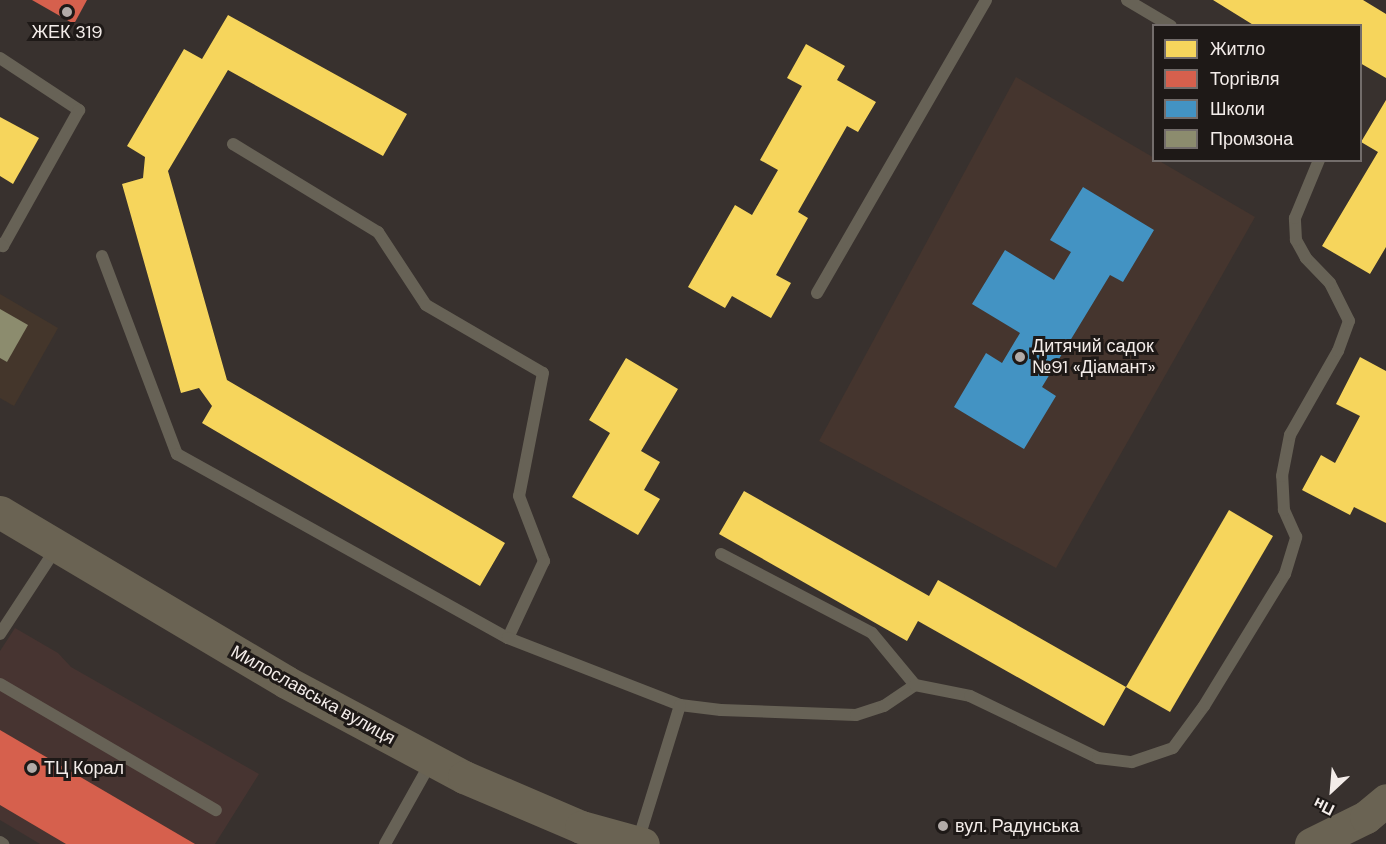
<!DOCTYPE html>
<meta charset="utf-8">
<style>
body{margin:0}
#map{position:relative;width:1386px;height:844px;overflow:hidden;background:#38312e;font-family:"DM Sans",sans-serif}
div>[style]{position:absolute}
.commercial>*{inset:0;background:#473431}
.industrial>*{inset:0;background:#44362b}
.built>*{inset:0;background:#45352e}
.homes>*{inset:0;background:#f6d55c}
.shops>*{inset:0;background:#d6604d}
.schools>*{inset:0;background:#4393c3}
.industry>*{inset:0;background:#8c8c6e}
.service>*{height:12px;margin:-6px;padding:0 6px;transform-origin:6px;border-radius:6px;background:#676256}
.secondary>*{height:33px;margin:-16.5px;padding:0 16.5px;transform-origin:16.5px;border-radius:16.5px;background:#6a6353}
.dots>*{width:16px;height:16px;translate:-50% -50%;box-sizing:border-box;border:3px solid #1e1917;border-radius:50%}
span{translate:-50% -50%;white-space:nowrap;text-align:center;line-height:1.15;-webkit-text-stroke:6px #1e1917;paint-order:stroke}
.poi-label{font-size:18px;color:#f3ece9}
.left{translate:0 -50%;text-align:left}
.street-label{font-size:18px;color:#f3ece9}
.legend{position:absolute;left:1152px;top:24px;width:210px;height:138px;box-sizing:border-box;background:#1e1917;border:2px solid #736d6b;margin:0;padding:8px 10px;list-style:none;font-size:18px;color:#f3ece9}
.legend li{display:flex;align-items:center;gap:12px;height:30px}
.legend b{width:30px;border:2px solid #736d6b}
.north{position:absolute;left:1302px;top:760px;width:60px;height:60px;-webkit-text-stroke:4px #1e1917;paint-order:stroke;rotate:206deg;font-size:16px;font-weight:700;line-height:24px;text-align:center;color:#f3ece9}
.north::after{content:'';display:block;margin:auto;width:21px;height:27px;background:#f3ece9;clip-path:polygon(50% 0,100% 100%,50% 72%,0 100%)}
</style>
<div id="map">
<div class="commercial">
<i style="clip-path:polygon(15px 628px,58px 653px,71px 667px,259px 774px,215px 844px,40px 844px,0 820px,0 651px)"></i>
</div>
<div class="industrial">
<i style="clip-path:polygon(0 294px,58px 328px,14px 406px,0 398px)"></i>
</div>
<div class="built">
<i style="clip-path:polygon(1016px 77px,1255px 217px,1056px 568px,819px 441px)"></i>
</div>
<div class="homes">
<i style="clip-path:polygon(1213px 0,1363px 0,1386px 14px,1386px 78px,1360px 63px,1360px 26px,1255px 26px)"></i>
<i style="clip-path:polygon(228px 15px,407px 114px,383px 156px,228px 70px,168px 171px,227px 380px,505px 543px,480px 586px,202px 423px,212px 406px,199px 388px,181px 393px,122px 184px,143px 178px,145px 157px,127px 146px,184px 49px,202px 59px)"></i>
<i style="clip-path:polygon(806px 44px,845px 66px,837px 80px,876px 102px,858px 132px,847px 126px,798px 212px,808px 218px,776px 275px,791px 283px,771px 318px,732px 296px,725px 308px,688px 287px,735px 205px,752px 215px,778px 170px,760px 160px,802px 86px,787px 78px)"></i>
<i style="clip-path:polygon(1386px 100px,1386px 247px,1370px 274px,1322px 246px,1378px 152px,1361px 142px)"></i>
<i style="clip-path:polygon(0 117px,39px 138px,13px 184px,0 176px)"></i>
<i style="clip-path:polygon(1360px 357px,1386px 371px,1386px 523px,1354px 507px,1350px 515px,1302px 490px,1321px 455px,1335px 463px,1360px 416px,1336px 404px)"></i>
<i style="clip-path:polygon(626px 358px,678px 389px,641px 451px,660px 462px,644px 490px,660px 499px,638px 535px,572px 497px,610px 433px,589px 420px)"></i>
<i style="clip-path:polygon(744px 491px,929px 596px,938px 580px,1126px 687px,1104px 726px,918px 621px,907px 641px,719px 534px)"></i>
<i style="clip-path:polygon(1229px 510px,1273px 536px,1170px 712px,1126px 687px)"></i>
</div>
<div class="shops">
<i style="clip-path:polygon(32px 0,87px 0,74px 24px)"></i>
<i style="clip-path:polygon(0 730px,195px 844px,66px 844px,0 805px)"></i>
</div>
<div class="schools">
<i style="clip-path:polygon(1083px 187px,1154px 230px,1123px 282px,1110px 275px,1042px 387px,1056px 396px,1024px 449px,954px 407px,986px 353px,1002px 363px,1020px 333px,972px 304px,1005px 250px,1054px 280px,1071px 252px,1050px 240px)"></i>
</div>
<div class="industry">
<i style="clip-path:polygon(0 309px,28px 325px,7px 362px,0 358px)"></i>
</div>
<div class="service">
<i style="left:1127px;top:0;width:51px;rotate:30.6deg"></i>
<i style="left:0;top:58px;width:95px;rotate:33.4deg"></i>
<i style="left:79px;top:110px;width:156px;rotate:119.2deg"></i>
<i style="left:3px;top:246px;width:4px;rotate:-146deg"></i>
<i style="left:233px;top:144px;width:170px;rotate:31.3deg"></i>
<i style="left:378px;top:232px;width:87px;rotate:56.7deg"></i>
<i style="left:426px;top:305px;width:135px;rotate:30.2deg"></i>
<i style="left:543px;top:373px;width:125px;rotate:101deg"></i>
<i style="left:519px;top:496px;width:70px;rotate:69deg"></i>
<i style="left:544px;top:561px;width:85px;rotate:115.1deg"></i>
<i style="left:102px;top:256px;width:212px;rotate:69.3deg"></i>
<i style="left:177px;top:454px;width:379px;rotate:29.1deg"></i>
<i style="left:508px;top:638px;width:185px;rotate:21.3deg"></i>
<i style="left:680px;top:705px;width:41px;rotate:7deg"></i>
<i style="left:721px;top:710px;width:135px;rotate:2.1deg"></i>
<i style="left:856px;top:715px;width:29px;rotate:-18deg"></i>
<i style="left:884px;top:706px;width:37px;rotate:-34deg"></i>
<i style="left:817px;top:293px;width:338px;rotate:-60deg"></i>
<i style="left:721px;top:554px;width:170px;rotate:27.6deg"></i>
<i style="left:872px;top:633px;width:67px;rotate:50.4deg"></i>
<i style="left:915px;top:685px;width:56px;rotate:11.3deg"></i>
<i style="left:970px;top:696px;width:142px;rotate:25.8deg"></i>
<i style="left:1098px;top:758px;width:34px;rotate:7deg"></i>
<i style="left:1132px;top:762px;width:43px;rotate:-18.9deg"></i>
<i style="left:1173px;top:748px;width:52px;rotate:-53.6deg"></i>
<i style="left:1204px;top:706px;width:155px;rotate:-58.5deg"></i>
<i style="left:1285px;top:574px;width:39px;rotate:-73deg"></i>
<i style="left:1296px;top:537px;width:30px;rotate:-114deg"></i>
<i style="left:1284px;top:510px;width:34px;rotate:-93deg"></i>
<i style="left:1282px;top:476px;width:42px;rotate:-79deg"></i>
<i style="left:1290px;top:435px;width:97px;rotate:-60.3deg"></i>
<i style="left:1338px;top:351px;width:32px;rotate:-70deg"></i>
<i style="left:1349px;top:321px;width:42px;rotate:-116.6deg"></i>
<i style="left:1330px;top:283px;width:35px;rotate:-134deg"></i>
<i style="left:1306px;top:258px;width:21px;rotate:-119deg"></i>
<i style="left:1296px;top:240px;width:22px;rotate:-93deg"></i>
<i style="left:1295px;top:218px;width:63px;rotate:-67.5deg"></i>
<i style="left:0;top:634px;width:104px;rotate:-56.8deg"></i>
<i style="left:0;top:684px;width:250px;rotate:30.3deg"></i>
<i style="left:638px;top:841px;width:142px;rotate:-72.8deg"></i>
<i style="left:0;top:842px;width:4px;rotate:34deg"></i>
<i style="left:385px;top:844px;width:94px;rotate:-60.7deg"></i>
</div>
<div class="secondary">
<i style="left:0;top:512px;width:333px;rotate:30.7deg"></i>
<i style="left:286px;top:682px;width:202px;rotate:28.1deg"></i>
<i style="left:464px;top:777px;width:127px;rotate:23.1deg"></i>
<i style="left:581px;top:827px;width:64px;rotate:15.3deg"></i>
<i style="left:1311px;top:844px;width:61px;rotate:-26.1deg"></i>
<i style="left:1366px;top:817px;width:26px;rotate:-40deg"></i>
</div>
<div class="dots">
<i style="left:67px;top:12px;background:#b2aba8"></i>
<i style="left:1020px;top:357px;background:#b2aba8"></i>
<i style="left:32px;top:768px;background:#b2aba8"></i>
<i style="left:943px;top:826px;background:#b2aba8"></i>
</div>
<div class="poi-label">
<span style="left:67px;top:32px">ЖЕК 319</span>
<span class="left" style="left:1032px;top:357px">Дитячий садок<br>№91 «Діамант»</span>
<span class="left" style="left:44px;top:768px">ТЦ Корал</span>
<span class="left" style="left:955px;top:826px">вул. Радунська</span>
</div>
<div class="street-label">
<span style="left:313px;top:695px;rotate:29deg">Милославська вулиця</span>
</div>
<ul class="legend">
<li><b style="height:16px;background:#f6d55c"></b>Житло</li>
<li><b style="height:16px;background:#d6604d"></b>Торгівля</li>
<li><b style="height:16px;background:#4393c3"></b>Школи</li>
<li><b style="height:16px;background:#8c8c6e"></b>Промзона</li>
</ul>
<div class="north">Пн</div>
</div>
